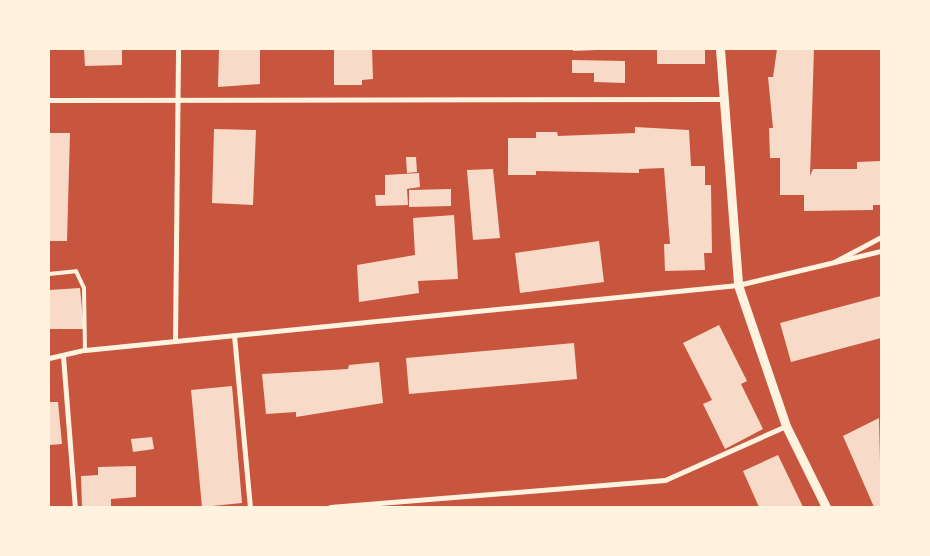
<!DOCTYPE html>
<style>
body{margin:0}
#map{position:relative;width:930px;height:556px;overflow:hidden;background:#c8553d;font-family:Spectral,serif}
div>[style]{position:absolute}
.building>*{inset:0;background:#f7dbc8}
.service>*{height:4px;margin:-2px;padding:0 2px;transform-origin:2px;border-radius:2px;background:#fff3e0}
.minor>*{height:5px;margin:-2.5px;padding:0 2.5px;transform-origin:2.5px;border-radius:2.5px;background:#fff3e0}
.tertiary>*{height:9px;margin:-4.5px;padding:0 4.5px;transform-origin:4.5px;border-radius:4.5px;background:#fff3e0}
span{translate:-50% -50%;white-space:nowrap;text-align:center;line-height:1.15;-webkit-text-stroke:4px #fff3e0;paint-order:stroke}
.frame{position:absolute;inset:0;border:50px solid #fff3e0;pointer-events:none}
</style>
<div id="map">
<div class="building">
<i style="clip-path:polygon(84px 49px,122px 49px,122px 65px,85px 66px)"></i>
<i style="clip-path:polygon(219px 49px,260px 49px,260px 84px,218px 87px)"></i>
<i style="clip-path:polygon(334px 49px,372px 49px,373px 79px,362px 80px,362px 85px,334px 85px)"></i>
<i style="clip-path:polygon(573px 49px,597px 49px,597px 50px,573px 51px)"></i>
<i style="clip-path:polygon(657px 49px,705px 49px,705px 64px,657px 64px)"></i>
<i style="clip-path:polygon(777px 49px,814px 49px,810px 176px,813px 169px,857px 169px,857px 162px,881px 161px,881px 205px,873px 205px,873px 210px,804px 211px,804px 195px,780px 195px,780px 158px,770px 158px,769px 128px,773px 128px,768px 77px,773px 77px)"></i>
<i style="clip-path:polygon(572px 60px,625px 61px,625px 83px,594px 82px,594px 73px,572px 73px)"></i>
<i style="clip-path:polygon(635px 127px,689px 130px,691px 166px,705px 166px,705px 185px,711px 185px,712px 253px,704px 253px,705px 270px,665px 271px,664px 244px,670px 244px,664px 168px,639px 169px,639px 173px,536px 171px,536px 175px,508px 175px,508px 138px,536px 138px,536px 132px,557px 132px,558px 136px,635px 133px)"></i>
<i style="clip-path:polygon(214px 129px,256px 130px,253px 205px,212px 203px)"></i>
<i style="clip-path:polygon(49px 133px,70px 133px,67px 241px,49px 241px)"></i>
<i style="clip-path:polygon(406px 157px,416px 157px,417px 172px,407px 173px)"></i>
<i style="clip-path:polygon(493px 169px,500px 238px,473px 240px,467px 170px)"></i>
<i style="clip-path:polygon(419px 173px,420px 187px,407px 189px,408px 205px,376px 206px,375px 195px,385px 195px,385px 175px)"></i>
<i style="clip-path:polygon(451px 189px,451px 206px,409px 207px,409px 190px)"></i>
<i style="clip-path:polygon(454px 215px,458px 279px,418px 281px,419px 293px,359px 302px,357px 265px,415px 255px,413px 218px)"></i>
<i style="clip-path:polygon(599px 241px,604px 282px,520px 293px,515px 253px)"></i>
<i style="clip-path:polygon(80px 288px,84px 329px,49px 329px,49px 290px)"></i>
<i style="clip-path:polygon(881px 296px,881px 338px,791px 362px,780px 323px)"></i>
<i style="clip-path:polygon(719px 325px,747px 381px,741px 384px,763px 429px,725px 449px,703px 404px,712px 400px,683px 343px)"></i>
<i style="clip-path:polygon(574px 343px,577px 379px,409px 394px,406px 358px)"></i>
<i style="clip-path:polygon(379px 362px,383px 403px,296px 417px,296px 412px,266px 414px,262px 374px,348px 369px,349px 365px)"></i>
<i style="clip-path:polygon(232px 386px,242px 503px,202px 507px,191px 390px)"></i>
<i style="clip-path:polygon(49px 402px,58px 402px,62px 444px,49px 445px)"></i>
<i style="clip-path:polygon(879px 418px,881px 507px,874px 507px,843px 436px)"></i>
<i style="clip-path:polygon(152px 437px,154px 449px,133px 452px,131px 439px)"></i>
<i style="clip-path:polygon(778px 455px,803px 507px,759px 507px,743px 471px)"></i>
<i style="clip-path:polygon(136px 466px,136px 497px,111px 499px,111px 507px,82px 507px,81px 476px,98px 475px,98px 467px)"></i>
</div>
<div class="service">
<i style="left:49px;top:274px;width:27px;rotate:-6deg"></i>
<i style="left:76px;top:271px;width:19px;rotate:65deg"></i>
<i style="left:84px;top:288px;width:62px;rotate:89.1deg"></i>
</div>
<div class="minor">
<i style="left:49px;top:100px;width:672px;rotate:-0.09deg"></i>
<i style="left:834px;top:262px;width:53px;rotate:-28deg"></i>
<i style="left:234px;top:335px;width:173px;rotate:84.7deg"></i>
<i style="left:175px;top:341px;width:292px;rotate:-89.4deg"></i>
<i style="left:63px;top:356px;width:151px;rotate:85.5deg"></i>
<i style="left:49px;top:358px;width:37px;rotate:-13deg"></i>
<i style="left:85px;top:350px;width:656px;rotate:-5.68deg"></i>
<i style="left:738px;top:285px;width:147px;rotate:-13.4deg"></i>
<i style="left:330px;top:507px;width:336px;rotate:-4.6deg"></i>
<i style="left:665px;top:480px;width:133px;rotate:-24.1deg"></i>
</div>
<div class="tertiary">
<i style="left:720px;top:49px;width:237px;rotate:85.6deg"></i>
<i style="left:738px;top:285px;width:149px;rotate:71.2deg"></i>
<i style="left:786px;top:426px;width:90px;rotate:63.7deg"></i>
</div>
<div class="frame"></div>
</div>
